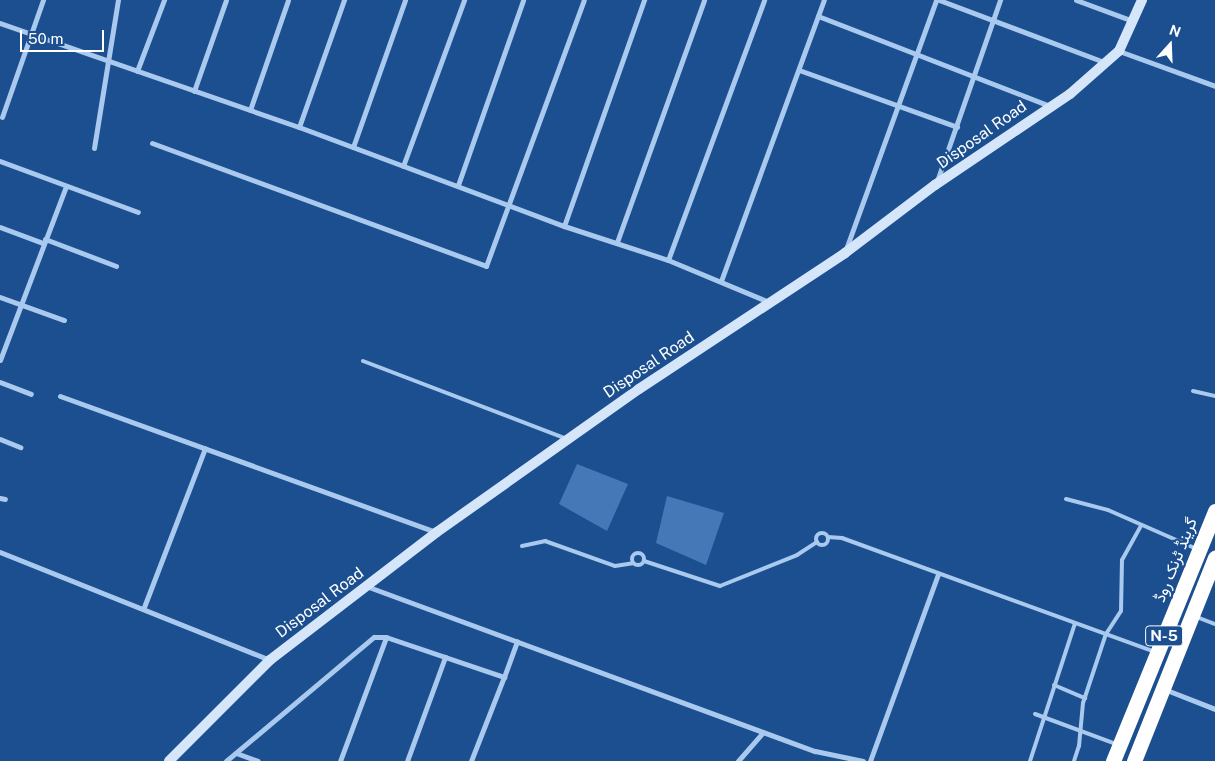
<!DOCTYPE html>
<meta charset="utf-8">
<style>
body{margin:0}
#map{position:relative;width:1215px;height:761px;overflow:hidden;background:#1b4f8f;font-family:"Public Sans",Vazirmatn,sans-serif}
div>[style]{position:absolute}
.building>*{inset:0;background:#4478b7}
.lane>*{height:4px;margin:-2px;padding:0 2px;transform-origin:2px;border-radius:2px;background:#a9c9ee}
.lane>.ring{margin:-2px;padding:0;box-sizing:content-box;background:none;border:4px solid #a9c9ee;border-radius:50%}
.street>*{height:5px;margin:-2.5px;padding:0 2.5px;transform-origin:2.5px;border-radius:2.5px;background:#a9c9ee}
.secondary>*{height:10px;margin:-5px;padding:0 5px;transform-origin:5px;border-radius:5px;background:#d6e6fa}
.highway>*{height:15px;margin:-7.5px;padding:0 7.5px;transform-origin:7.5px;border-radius:7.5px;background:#fff}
span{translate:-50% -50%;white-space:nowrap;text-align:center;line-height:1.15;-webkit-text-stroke:4px #1b4f8f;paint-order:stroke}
.shield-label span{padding:1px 4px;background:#1b4f8f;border:1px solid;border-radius:4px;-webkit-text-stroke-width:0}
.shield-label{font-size:15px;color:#fff;font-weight:700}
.street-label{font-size:16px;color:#fff}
.north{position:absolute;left:1145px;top:20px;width:50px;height:50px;-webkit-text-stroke:4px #1b4f8f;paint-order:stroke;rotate:20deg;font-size:14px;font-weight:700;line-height:20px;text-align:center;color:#fff}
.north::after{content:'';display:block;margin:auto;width:18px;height:22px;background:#fff;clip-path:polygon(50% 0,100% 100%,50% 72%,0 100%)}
.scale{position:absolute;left:20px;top:30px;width:84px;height:22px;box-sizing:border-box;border:2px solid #fff;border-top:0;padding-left:6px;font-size:15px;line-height:18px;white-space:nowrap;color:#fff;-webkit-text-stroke:4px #1b4f8f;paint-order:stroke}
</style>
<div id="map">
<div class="building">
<i style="clip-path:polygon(577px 464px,628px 484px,607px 531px,559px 504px)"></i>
<i style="clip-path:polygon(667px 496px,724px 513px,706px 565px,656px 543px)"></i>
</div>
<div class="lane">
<i style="left:363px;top:361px;width:218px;rotate:20.9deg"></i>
<i style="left:1193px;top:391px;width:23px;rotate:13deg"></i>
<i style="left:1066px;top:499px;width:43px;rotate:14.7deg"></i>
<i style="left:1108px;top:510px;width:97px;rotate:23.7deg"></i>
<i class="ring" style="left:816px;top:533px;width:8px;height:8px"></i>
<i style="left:828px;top:537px;width:14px;rotate:4deg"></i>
<i style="left:842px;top:538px;width:333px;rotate:20deg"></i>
<i style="left:522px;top:546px;width:24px;rotate:-12deg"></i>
<i style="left:545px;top:541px;width:74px;rotate:19.7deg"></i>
<i style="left:615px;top:566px;width:18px;rotate:-9deg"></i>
<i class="ring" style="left:632px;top:553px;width:8px;height:8px"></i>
<i style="left:644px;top:561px;width:80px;rotate:18.2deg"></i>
<i style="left:720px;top:586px;width:83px;rotate:-21.9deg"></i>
<i style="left:797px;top:555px;width:24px;rotate:-33deg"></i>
<i style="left:1194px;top:616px;width:22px;rotate:21deg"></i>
<i style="left:1054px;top:685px;width:34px;rotate:23deg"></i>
<i style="left:1035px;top:714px;width:86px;rotate:20.3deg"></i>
<i style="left:1030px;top:761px;width:145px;rotate:-71.9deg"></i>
<i style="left:1074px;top:761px;width:16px;rotate:-72deg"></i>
<i style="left:1079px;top:746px;width:43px;rotate:-84.7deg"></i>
<i style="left:1083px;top:703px;width:73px;rotate:-71.6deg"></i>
<i style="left:1106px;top:634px;width:27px;rotate:-57deg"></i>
<i style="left:1121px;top:611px;width:51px;rotate:-88.9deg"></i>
<i style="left:1122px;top:560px;width:39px;rotate:-61deg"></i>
</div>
<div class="street">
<i style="left:939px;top:0;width:179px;rotate:20.6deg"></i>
<i style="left:1076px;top:0;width:61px;rotate:20.2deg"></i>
<i style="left:818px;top:16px;width:249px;rotate:21.2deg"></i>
<i style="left:0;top:23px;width:317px;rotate:19.2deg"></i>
<i style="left:299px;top:127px;width:283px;rotate:20.5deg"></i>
<i style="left:564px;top:226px;width:109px;rotate:18.1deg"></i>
<i style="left:668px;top:260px;width:109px;rotate:22.6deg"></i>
<i style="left:1119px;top:51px;width:102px;rotate:20deg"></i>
<i style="left:799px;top:70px;width:168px;rotate:19.8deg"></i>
<i style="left:137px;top:71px;width:76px;rotate:-69.2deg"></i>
<i style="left:194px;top:91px;width:96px;rotate:-70.6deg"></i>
<i style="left:250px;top:110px;width:116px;rotate:-70.9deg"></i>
<i style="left:2px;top:117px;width:124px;rotate:-70.7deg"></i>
<i style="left:299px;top:127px;width:135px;rotate:-70.5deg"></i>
<i style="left:152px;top:143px;width:356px;rotate:20.2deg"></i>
<i style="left:486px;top:266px;width:283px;rotate:-69.8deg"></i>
<i style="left:353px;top:147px;width:156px;rotate:-70.5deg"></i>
<i style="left:94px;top:148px;width:150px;rotate:-80.8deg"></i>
<i style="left:0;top:161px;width:147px;rotate:20.3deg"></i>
<i style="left:403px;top:166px;width:177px;rotate:-69.8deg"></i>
<i style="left:937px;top:181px;width:192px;rotate:-70.8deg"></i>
<i style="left:458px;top:185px;width:196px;rotate:-70.6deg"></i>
<i style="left:564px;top:226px;width:240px;rotate:-70.5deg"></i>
<i style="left:0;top:227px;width:46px;rotate:20.4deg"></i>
<i style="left:45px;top:239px;width:76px;rotate:20.8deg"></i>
<i style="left:617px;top:242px;width:257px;rotate:-70.2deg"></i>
<i style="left:846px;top:249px;width:265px;rotate:-70.1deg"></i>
<i style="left:668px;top:260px;width:277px;rotate:-69.7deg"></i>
<i style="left:721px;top:281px;width:299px;rotate:-69.9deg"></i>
<i style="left:0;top:297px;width:68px;rotate:19.8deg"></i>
<i style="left:0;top:360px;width:186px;rotate:-69.2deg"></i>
<i style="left:0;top:382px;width:33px;rotate:21deg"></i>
<i style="left:60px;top:396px;width:400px;rotate:19.9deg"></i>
<i style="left:0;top:439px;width:22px;rotate:22deg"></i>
<i style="left:0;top:498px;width:5px;rotate:11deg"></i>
<i style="left:0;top:552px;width:291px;rotate:21.8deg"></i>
<i style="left:366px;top:586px;width:478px;rotate:20.2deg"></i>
<i style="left:815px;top:751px;width:49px;rotate:11.8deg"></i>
<i style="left:144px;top:607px;width:170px;rotate:-69deg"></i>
<i style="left:1164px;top:689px;width:55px;rotate:21.4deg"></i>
<i style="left:236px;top:753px;width:23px;rotate:20deg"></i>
<i style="left:226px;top:761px;width:193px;rotate:-40deg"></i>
<i style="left:374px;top:637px;width:12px"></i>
<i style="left:386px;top:637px;width:125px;rotate:18.7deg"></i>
<i style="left:504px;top:677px;width:38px;rotate:-70deg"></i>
<i style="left:340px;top:761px;width:132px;rotate:-69.6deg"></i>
<i style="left:407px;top:761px;width:111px;rotate:-69.9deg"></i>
<i style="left:471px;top:761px;width:90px;rotate:-68.6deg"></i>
<i style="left:738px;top:761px;width:38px;rotate:-49deg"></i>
<i style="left:870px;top:761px;width:199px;rotate:-70deg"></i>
</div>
<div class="secondary">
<i style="left:169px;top:761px;width:143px;rotate:-45deg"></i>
<i style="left:270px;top:660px;width:210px;rotate:-37.5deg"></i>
<i style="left:437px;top:532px;width:247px;rotate:-35.3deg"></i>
<i style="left:639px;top:389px;width:247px;rotate:-33.4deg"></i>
<i style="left:845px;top:253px;width:113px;rotate:-37.1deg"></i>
<i style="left:935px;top:185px;width:163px;rotate:-34deg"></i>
<i style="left:1070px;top:94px;width:65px;rotate:-41.3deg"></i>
<i style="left:1119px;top:51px;width:56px;rotate:-65.7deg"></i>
</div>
<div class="highway">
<i style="left:1113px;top:761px;width:270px;rotate:-67.8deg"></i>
<i style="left:1134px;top:761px;width:219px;rotate:-68.3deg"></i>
</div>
<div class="shield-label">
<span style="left:1164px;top:636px">N-5</span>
</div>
<div class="street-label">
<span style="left:982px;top:135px;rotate:-35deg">Disposal Road</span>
<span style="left:649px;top:365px;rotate:-34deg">Disposal Road</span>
<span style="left:1176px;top:560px;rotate:-68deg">گرینڈ ٹرنک روڈ</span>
<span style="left:320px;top:603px;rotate:-37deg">Disposal Road</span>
</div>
<div class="north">N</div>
<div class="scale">50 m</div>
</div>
